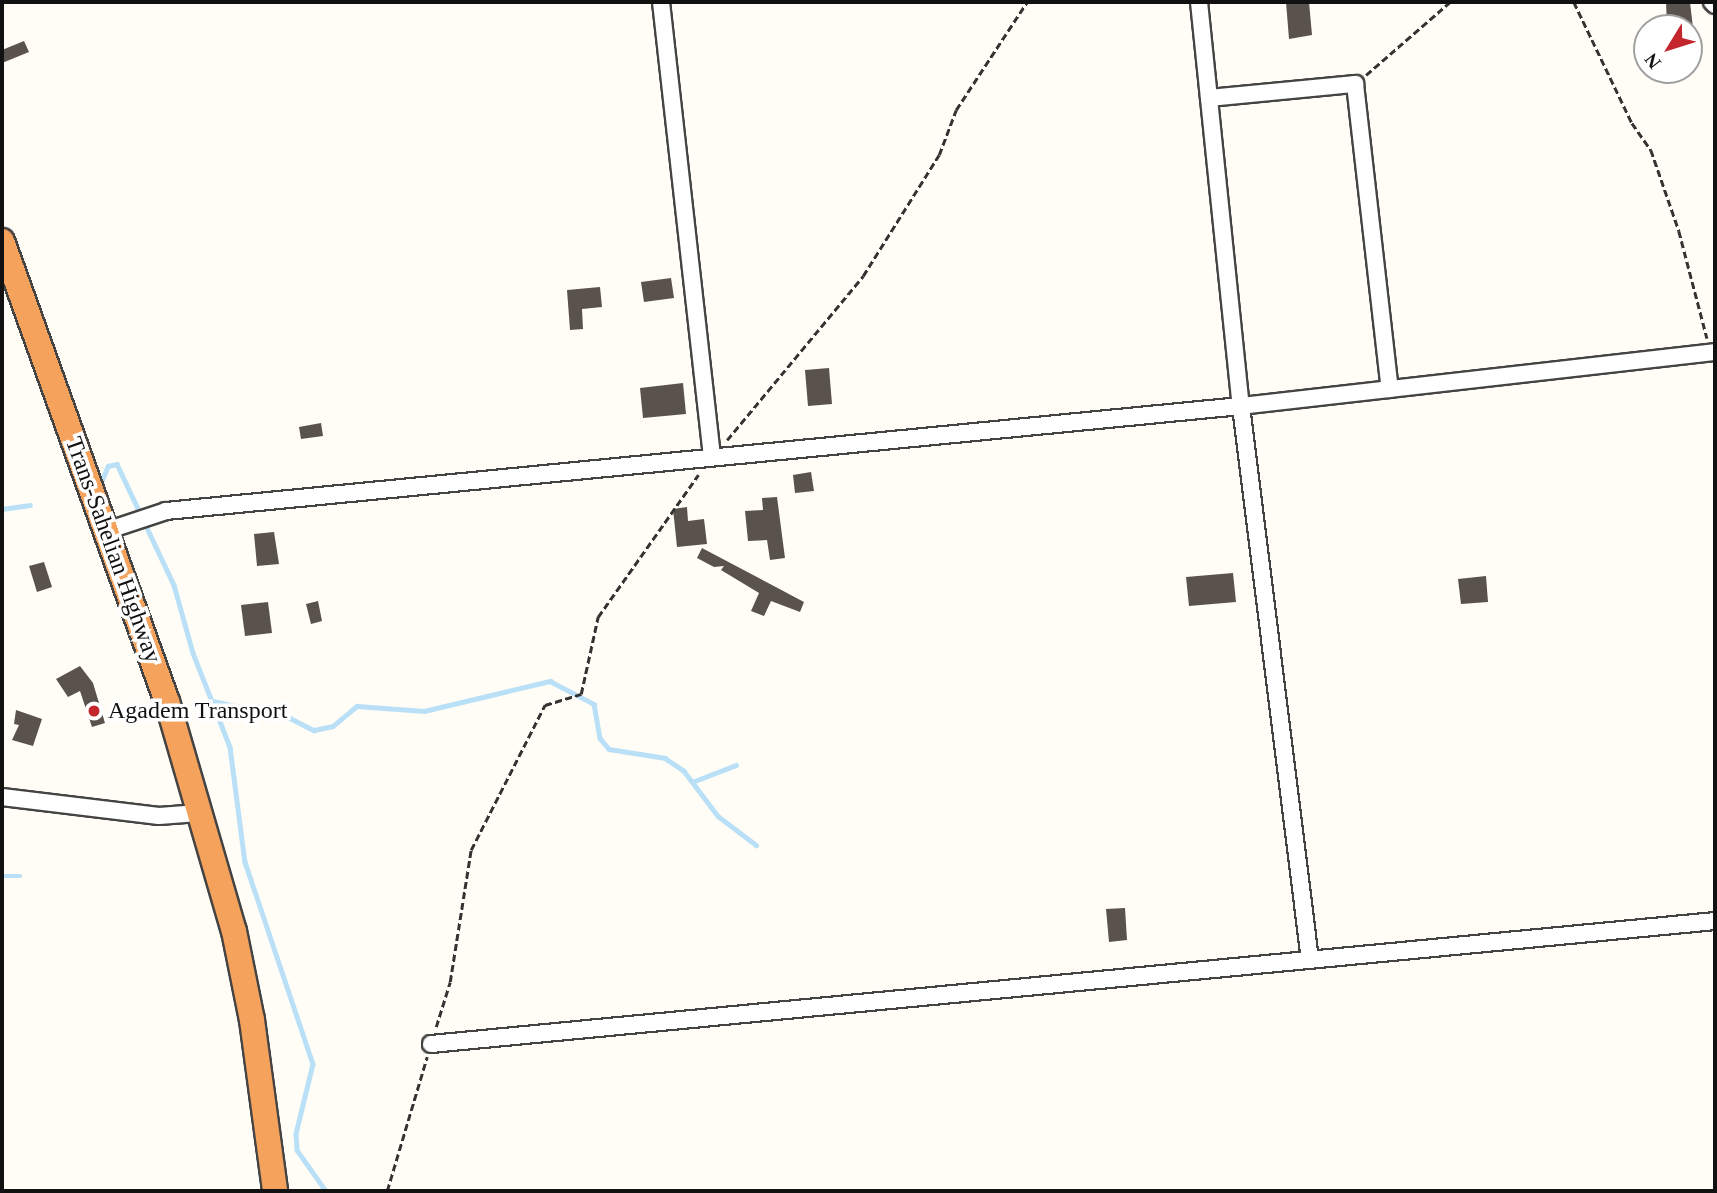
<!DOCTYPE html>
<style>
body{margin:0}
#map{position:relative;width:1717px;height:1193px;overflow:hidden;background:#fffdf5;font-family:"Times New Roman",serif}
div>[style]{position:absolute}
.stream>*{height:4.5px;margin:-2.25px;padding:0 2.25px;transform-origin:2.25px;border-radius:2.25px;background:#b9e0f7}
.building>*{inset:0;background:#5a524d}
.path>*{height:2.5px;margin-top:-1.25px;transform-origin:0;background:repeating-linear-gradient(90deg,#333 0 7px,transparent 0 10.5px)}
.roads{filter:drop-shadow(2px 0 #444) drop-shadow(-2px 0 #444) drop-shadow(0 2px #444) drop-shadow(0 -2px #444)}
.minor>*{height:16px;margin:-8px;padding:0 8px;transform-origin:8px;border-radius:8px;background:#fff}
.highway>*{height:24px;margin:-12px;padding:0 12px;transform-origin:12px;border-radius:12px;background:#f5a25d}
.dots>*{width:19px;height:19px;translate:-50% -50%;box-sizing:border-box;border:4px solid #fff;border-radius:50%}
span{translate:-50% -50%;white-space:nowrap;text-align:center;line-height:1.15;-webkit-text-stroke:7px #fff;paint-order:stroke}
.street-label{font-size:24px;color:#111}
.poi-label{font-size:24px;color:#111}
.left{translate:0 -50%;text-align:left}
.frame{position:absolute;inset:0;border:4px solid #111;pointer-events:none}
.north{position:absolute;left:1633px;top:14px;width:70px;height:70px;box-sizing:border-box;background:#fff;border:2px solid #a0a0a0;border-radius:50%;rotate:232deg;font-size:19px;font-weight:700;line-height:28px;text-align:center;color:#111}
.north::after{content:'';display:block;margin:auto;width:24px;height:32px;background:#c4262e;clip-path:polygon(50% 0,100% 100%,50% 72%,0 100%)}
</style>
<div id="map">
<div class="stream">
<i style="left:102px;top:480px;width:15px;rotate:-67deg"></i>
<i style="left:108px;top:466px;width:9px;rotate:-13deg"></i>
<i style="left:117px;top:464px;width:134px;rotate:64.8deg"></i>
<i style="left:174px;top:585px;width:71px;rotate:74.4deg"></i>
<i style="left:193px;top:653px;width:101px;rotate:68.5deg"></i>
<i style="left:230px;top:747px;width:116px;rotate:82.6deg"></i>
<i style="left:245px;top:862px;width:213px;rotate:71.4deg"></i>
<i style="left:313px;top:1064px;width:72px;rotate:103.7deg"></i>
<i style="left:296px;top:1134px;width:16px;rotate:86deg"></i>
<i style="left:297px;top:1150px;width:50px;rotate:54.7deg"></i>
<i style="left:2px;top:509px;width:28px;rotate:-8deg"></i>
<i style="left:213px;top:701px;width:79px;rotate:12.4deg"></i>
<i style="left:290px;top:718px;width:27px;rotate:27deg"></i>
<i style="left:314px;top:730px;width:19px;rotate:-12deg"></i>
<i style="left:333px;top:726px;width:31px;rotate:-40deg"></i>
<i style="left:357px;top:706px;width:67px;rotate:4.3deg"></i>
<i style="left:424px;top:711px;width:130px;rotate:-13.4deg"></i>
<i style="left:550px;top:681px;width:50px;rotate:27.6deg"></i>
<i style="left:594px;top:704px;width:35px;rotate:80deg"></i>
<i style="left:600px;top:738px;width:14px;rotate:51deg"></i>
<i style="left:609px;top:749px;width:57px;rotate:9.1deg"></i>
<i style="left:665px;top:758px;width:23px;rotate:34deg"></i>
<i style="left:684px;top:771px;width:56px;rotate:52.9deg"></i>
<i style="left:718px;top:816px;width:48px;rotate:37.3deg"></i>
<i style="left:692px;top:782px;width:47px;rotate:-21.1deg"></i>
<i style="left:2px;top:876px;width:18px"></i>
</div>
<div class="building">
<i style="clip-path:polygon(1286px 2px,1309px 2px,1312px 35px,1289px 39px)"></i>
<i style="clip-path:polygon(1666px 2px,1690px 2px,1693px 28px,1667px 28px)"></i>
<i style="clip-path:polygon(24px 41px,29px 52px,2px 63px,2px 50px)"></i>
<i style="clip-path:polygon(671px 278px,674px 298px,644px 302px,641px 282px)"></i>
<i style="clip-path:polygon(600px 287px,602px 307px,582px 309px,583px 329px,570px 330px,567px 290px)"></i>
<i style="clip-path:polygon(829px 368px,832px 404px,808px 406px,805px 370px)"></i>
<i style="clip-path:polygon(683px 383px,686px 414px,643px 418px,640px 388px)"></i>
<i style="clip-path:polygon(321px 423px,323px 436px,301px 439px,299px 427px)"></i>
<i style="clip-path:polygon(811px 472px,814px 491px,795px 493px,793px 475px)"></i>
<i style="clip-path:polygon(777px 497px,785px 558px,770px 560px,767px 540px,748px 541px,745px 511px,763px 510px,762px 498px)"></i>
<i style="clip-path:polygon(687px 507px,688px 521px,704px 519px,707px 544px,677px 547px,673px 509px)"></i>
<i style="clip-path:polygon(274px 532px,279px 564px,257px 566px,254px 534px)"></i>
<i style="clip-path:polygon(702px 548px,804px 602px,800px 612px,771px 601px,764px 616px,751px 611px,759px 593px,721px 570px,724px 566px,714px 567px,697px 558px)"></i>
<i style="clip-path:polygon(44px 562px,52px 587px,37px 592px,29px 566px)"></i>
<i style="clip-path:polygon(1233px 573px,1236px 602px,1189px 606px,1186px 577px)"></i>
<i style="clip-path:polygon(1486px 576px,1488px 602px,1461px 604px,1458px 579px)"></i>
<i style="clip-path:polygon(318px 601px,322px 621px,311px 624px,306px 604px)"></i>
<i style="clip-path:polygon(268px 602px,272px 633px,245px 636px,241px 605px)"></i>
<i style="clip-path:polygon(80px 666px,93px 683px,105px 723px,92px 727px,80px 691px,68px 697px,56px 679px)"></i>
<i style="clip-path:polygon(16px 710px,42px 719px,33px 746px,12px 740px,19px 725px,14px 724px)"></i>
<i style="clip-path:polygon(1125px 908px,1127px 940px,1109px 942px,1106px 909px)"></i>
</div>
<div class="path">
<i style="left:1574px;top:2px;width:134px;rotate:64.4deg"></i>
<i style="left:1632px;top:123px;width:33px;rotate:55deg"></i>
<i style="left:1651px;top:150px;width:86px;rotate:70.9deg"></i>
<i style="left:1679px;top:231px;width:111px;rotate:75.3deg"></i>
<i style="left:1366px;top:75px;width:111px;rotate:-41deg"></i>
<i style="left:727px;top:440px;width:213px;rotate:-50.3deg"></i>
<i style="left:863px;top:276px;width:143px;rotate:-57.9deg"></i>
<i style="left:939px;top:155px;width:48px;rotate:-69.3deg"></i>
<i style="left:956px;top:110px;width:129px;rotate:-56.7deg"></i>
<i style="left:436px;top:1027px;width:47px;rotate:-72.7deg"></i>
<i style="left:450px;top:982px;width:134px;rotate:-81deg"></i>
<i style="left:471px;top:850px;width:163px;rotate:-63deg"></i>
<i style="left:545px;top:705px;width:38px;rotate:-17deg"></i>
<i style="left:581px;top:694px;width:79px;rotate:-77.6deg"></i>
<i style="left:598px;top:617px;width:174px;rotate:-54.8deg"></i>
<i style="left:387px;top:1191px;width:140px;rotate:-73.4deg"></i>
</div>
<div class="roads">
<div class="minor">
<i style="left:661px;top:2px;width:458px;rotate:83.6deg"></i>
<i style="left:1199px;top:2px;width:406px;rotate:84.1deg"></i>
<i style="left:1241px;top:406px;width:558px;rotate:82.9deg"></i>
<i style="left:1712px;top:2px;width:4px;rotate:45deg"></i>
<i style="left:1209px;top:98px;width:147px;rotate:-5.5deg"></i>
<i style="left:1355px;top:84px;width:307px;rotate:83.5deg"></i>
<i style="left:106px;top:531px;width:63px;rotate:-18.4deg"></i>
<i style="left:166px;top:511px;width:1080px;rotate:-5.58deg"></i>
<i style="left:1241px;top:406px;width:477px;rotate:-6.5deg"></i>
<i style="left:2px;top:797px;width:158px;rotate:6.9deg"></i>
<i style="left:159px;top:816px;width:40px;rotate:-4.3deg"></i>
<i style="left:431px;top:1044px;width:1290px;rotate:-5.47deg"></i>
</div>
<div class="highway">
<i style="left:2px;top:241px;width:489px;rotate:70.3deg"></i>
<i style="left:167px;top:701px;width:240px;rotate:73.8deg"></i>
<i style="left:234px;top:931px;width:91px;rotate:78.6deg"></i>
<i style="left:252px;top:1020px;width:173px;rotate:82.3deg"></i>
</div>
</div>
<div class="dots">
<i style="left:94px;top:711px;background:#c4262e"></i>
</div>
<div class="street-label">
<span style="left:113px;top:550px;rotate:70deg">Trans-Sahelian Highway</span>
</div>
<div class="poi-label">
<span class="left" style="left:108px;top:711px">Agadem Transport</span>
</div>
<div class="frame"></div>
<div class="north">N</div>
</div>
